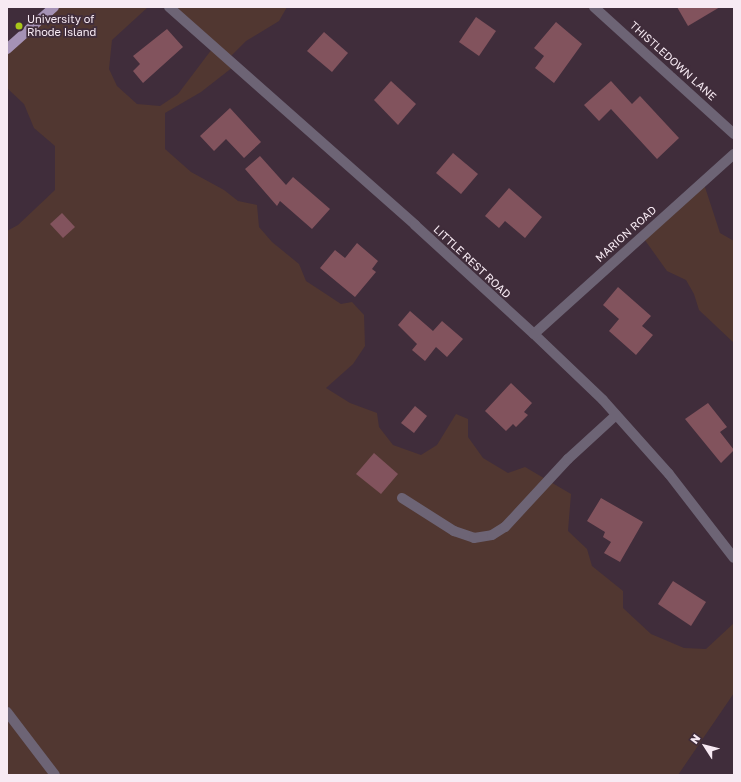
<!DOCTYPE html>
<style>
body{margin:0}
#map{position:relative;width:741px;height:782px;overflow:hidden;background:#402d3b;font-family:"Golos Text",sans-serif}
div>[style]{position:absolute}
.green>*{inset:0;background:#513731}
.building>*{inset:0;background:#82535d}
.lane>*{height:10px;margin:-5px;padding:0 5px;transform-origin:5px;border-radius:5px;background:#6d6475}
.street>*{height:10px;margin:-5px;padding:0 5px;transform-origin:5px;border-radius:5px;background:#6d6475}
.primary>*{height:10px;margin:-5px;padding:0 5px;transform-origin:5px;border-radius:5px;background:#a592b5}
.dots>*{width:11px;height:11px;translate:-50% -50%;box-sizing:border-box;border:2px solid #402d3b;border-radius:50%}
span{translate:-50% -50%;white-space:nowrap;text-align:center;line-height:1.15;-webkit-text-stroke:3.5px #402d3b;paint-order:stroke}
.poi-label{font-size:11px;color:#f7eaf3}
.left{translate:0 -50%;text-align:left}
.street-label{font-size:11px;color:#f7eaf3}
.frame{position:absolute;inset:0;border:8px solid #f7eaf3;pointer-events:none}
.north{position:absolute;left:685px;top:726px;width:40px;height:40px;-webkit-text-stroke:3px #402d3b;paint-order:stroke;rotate:306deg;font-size:11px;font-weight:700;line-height:16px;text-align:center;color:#f7eaf3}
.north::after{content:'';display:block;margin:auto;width:14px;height:18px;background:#f7eaf3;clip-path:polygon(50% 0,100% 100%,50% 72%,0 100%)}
</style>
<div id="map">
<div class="green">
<i style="clip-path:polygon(59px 7px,148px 7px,112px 40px,109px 69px,117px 86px,137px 104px,160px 106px,178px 94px,212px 49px,171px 7px,287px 7px,279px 21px,246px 41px,227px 60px,233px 67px,201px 92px,165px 113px,165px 149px,191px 172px,224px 190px,238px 201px,257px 205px,259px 227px,272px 242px,299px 264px,306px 281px,341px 304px,352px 302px,364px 315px,365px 346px,353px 364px,326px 388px,350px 403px,377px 413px,379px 427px,393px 445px,421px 455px,437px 445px,456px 414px,468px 419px,468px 437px,483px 458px,508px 473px,525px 467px,571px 494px,568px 531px,587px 549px,592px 566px,623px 591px,623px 608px,651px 634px,684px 648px,706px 649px,734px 623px,734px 693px,678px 775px,7px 775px,7px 231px,18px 225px,55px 190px,55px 146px,34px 128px,24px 104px,7px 88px,7px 53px)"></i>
<i style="clip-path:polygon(703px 181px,720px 233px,734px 241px,734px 343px,699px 310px,694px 294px,686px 280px,667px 271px,642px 236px)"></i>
</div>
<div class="building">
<i style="clip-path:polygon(677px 7px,720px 7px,688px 26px)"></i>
<i style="clip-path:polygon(476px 17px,496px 31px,479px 56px,459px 42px)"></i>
<i style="clip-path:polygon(556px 22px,582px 44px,554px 83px,535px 68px,544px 56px,534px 48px)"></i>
<i style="clip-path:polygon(167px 29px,183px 47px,143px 83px,133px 71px,140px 64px,133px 56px)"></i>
<i style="clip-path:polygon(324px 32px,348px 53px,332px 72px,307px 51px)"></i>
<i style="clip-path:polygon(391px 81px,416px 104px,398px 125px,374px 100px)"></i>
<i style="clip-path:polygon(611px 81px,632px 104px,640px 96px,679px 138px,657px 159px,611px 109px,599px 121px,584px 105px)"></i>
<i style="clip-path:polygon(230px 108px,261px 142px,244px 158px,226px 139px,214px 151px,200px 136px)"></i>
<i style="clip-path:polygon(453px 153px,478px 174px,461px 194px,436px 173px)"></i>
<i style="clip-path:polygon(260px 156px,286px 185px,293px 177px,330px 209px,312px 229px,280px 201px,277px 206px,245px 169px)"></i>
<i style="clip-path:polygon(509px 188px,542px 217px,525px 238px,505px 221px,499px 228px,485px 216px)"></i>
<i style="clip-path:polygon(62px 213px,75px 227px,63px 238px,50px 224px)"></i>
<i style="clip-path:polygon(357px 243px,378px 261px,372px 269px,376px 272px,355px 297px,320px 268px,335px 250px,345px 258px)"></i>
<i style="clip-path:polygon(618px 287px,651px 316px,642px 326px,653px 335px,636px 355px,609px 331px,619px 319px,603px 305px)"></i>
<i style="clip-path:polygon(410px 311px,433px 331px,442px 321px,463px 339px,447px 357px,436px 347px,425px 361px,412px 350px,417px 344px,398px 325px)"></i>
<i style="clip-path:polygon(511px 383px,532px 403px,524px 412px,528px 415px,516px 427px,513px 424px,506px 431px,485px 411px)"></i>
<i style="clip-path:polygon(708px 403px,727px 427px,720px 432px,734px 450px,721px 463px,685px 419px)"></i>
<i style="clip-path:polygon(415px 406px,427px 416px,414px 433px,401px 423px)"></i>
<i style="clip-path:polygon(374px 453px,398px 474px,381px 494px,356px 474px)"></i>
<i style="clip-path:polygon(601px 498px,643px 522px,620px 562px,604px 553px,611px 542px,603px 537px,605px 532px,587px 521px)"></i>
<i style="clip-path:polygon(673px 581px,706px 602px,691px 626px,658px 604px)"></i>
</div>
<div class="lane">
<i style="left:402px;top:498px;width:62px;rotate:32.4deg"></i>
<i style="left:454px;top:531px;width:21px;rotate:19deg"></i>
<i style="left:474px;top:538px;width:18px;rotate:-9deg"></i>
<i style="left:492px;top:535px;width:15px;rotate:-32deg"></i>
<i style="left:505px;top:527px;width:93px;rotate:-47.2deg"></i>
<i style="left:568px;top:459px;width:65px;rotate:-42.5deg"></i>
</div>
<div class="street">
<i style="left:169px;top:7px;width:329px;rotate:41.5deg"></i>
<i style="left:415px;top:225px;width:161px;rotate:42.5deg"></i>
<i style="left:534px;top:334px;width:95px;rotate:43.7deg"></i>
<i style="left:603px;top:400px;width:99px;rotate:48.3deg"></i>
<i style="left:669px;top:474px;width:106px;rotate:52.3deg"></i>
<i style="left:594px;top:7px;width:189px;rotate:42.2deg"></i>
<i style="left:534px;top:334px;width:269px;rotate:-42deg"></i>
<i style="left:7px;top:712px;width:79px;rotate:52.7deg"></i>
</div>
<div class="primary">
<i style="left:7px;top:49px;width:63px;rotate:-41.8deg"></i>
</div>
<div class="dots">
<i style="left:19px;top:26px;background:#a9c71a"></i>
</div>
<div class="poi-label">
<span class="left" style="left:27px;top:26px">University of<br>Rhode Island</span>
</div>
<div class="street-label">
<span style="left:673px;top:61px;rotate:42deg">THISTLEDOWN LANE</span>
<span style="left:626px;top:234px;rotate:-42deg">MARION ROAD</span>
<span style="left:472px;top:262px;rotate:43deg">LITTLE REST ROAD</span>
</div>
<div class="frame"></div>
<div class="north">N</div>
</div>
